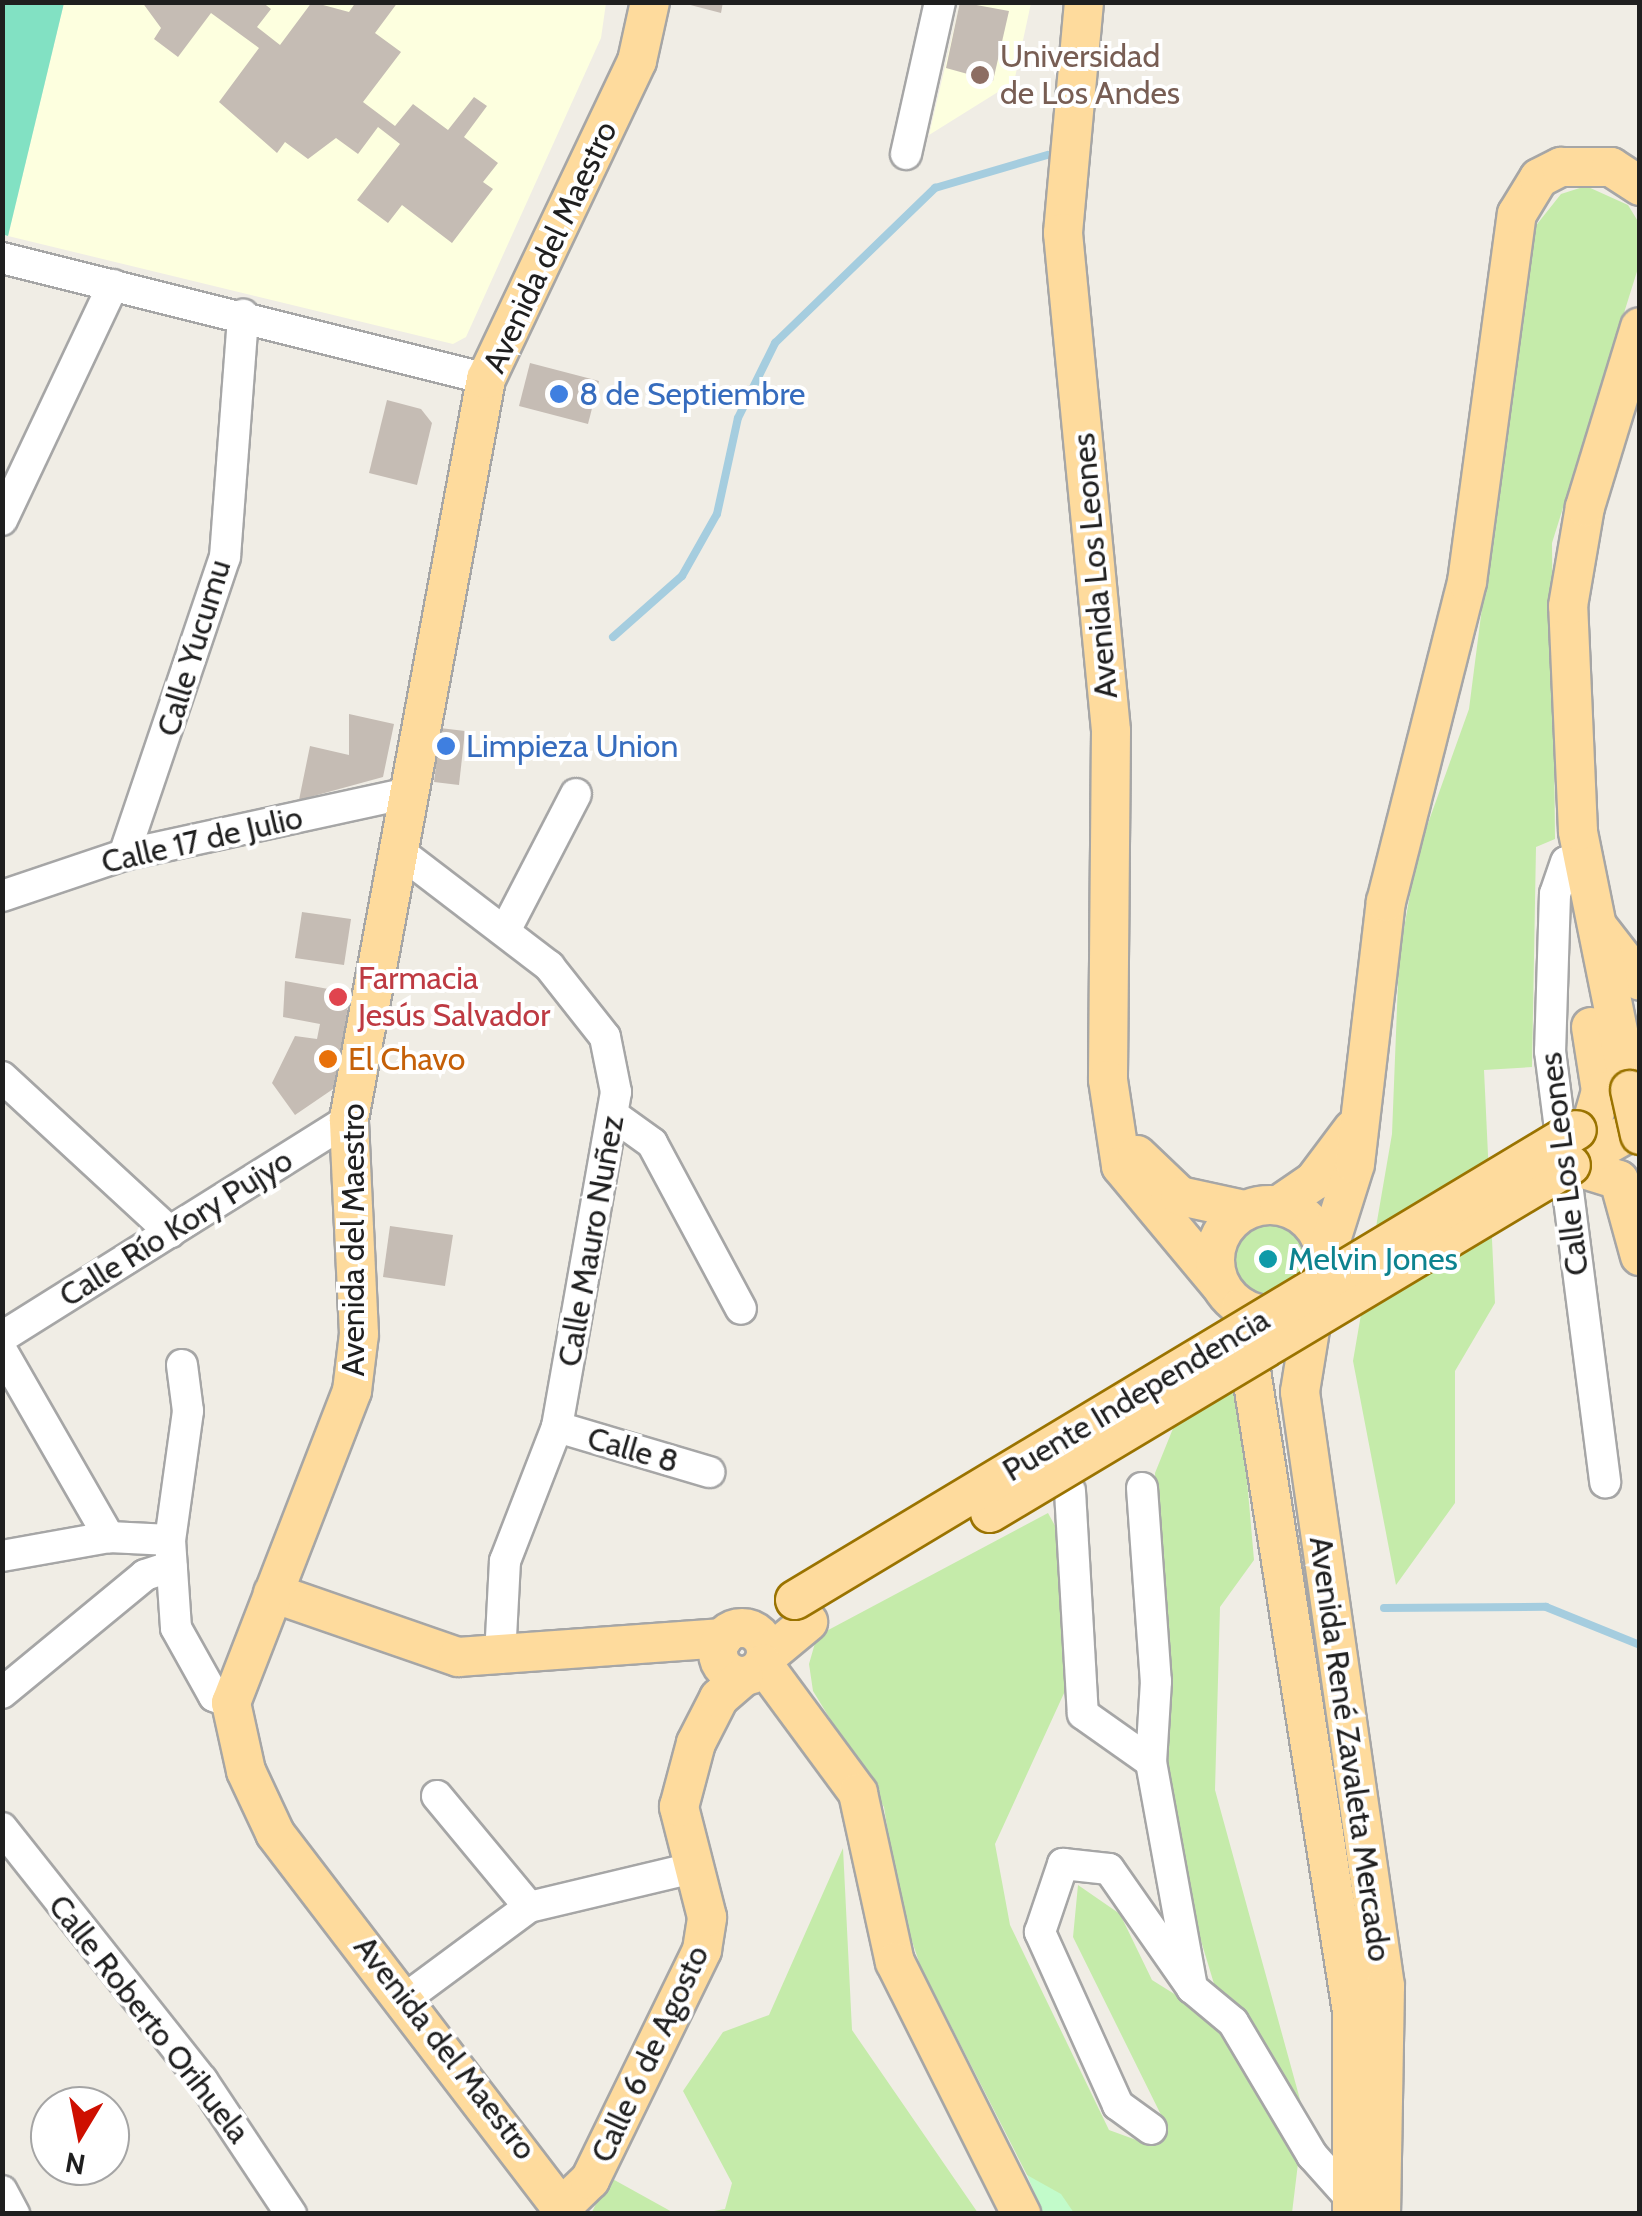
<!DOCTYPE html>
<meta charset="utf-8">
<style>
body{margin:0}
#map{position:relative;width:1642px;height:2216px;overflow:hidden;background:#f0ede5;font-family:Cabin,sans-serif}
div>[style]{position:absolute}
.education>*{inset:0;background:#fdffdf}
.grass>*{inset:0;background:#c5ebaa}
.round{border-radius:50%}
.park>*{inset:0;background:#c2fbca}
.pitch>*{inset:0;background:#82e1c3}
.stream>*{height:8px;margin:-4px;padding:0 4px;transform-origin:4px;border-radius:4px;background:#a5cddf}
.building>*{inset:0;background:#c5bcb4}
.roads{filter:drop-shadow(2px 0 #a6a6a6) drop-shadow(-2px 0 #a6a6a6) drop-shadow(0 2px #a6a6a6) drop-shadow(0 -2px #a6a6a6)}
.minor>*{height:30px;margin:-15px;padding:0 15px;transform-origin:15px;border-radius:15px;background:#fff}
.major>*{height:38px;margin:-19px;padding:0 19px;transform-origin:19px;border-radius:19px;background:#fedb9d}
.major>.ring{margin:-19px;padding:0;box-sizing:content-box;background:none;border:38px solid #fedb9d;border-radius:50%}
.bridges{filter:drop-shadow(2px 0 #9a7300) drop-shadow(-2px 0 #9a7300) drop-shadow(0 2px #9a7300) drop-shadow(0 -2px #9a7300)}
.major-bridge>*{height:38px;margin:-19px;padding:0 19px;transform-origin:19px;border-radius:19px;background:#fedb9d}
.dots>*{width:28px;height:28px;translate:-50% -50%;box-sizing:border-box;border:5px solid #fff;border-radius:50%}
span{translate:-50% -50%;white-space:nowrap;text-align:center;line-height:1.15;-webkit-text-stroke:8px #fff;paint-order:stroke}
.education-label{font-size:32px;color:#785e54}
.left{translate:0 -50%;text-align:left}
.street-label{font-size:32px;color:#1f1f1f}
.shop-label{font-size:32px;color:#366cbe}
.health-label{font-size:32px;color:#be3a42}
.food-label{font-size:32px;color:#c56008}
.culture-label{font-size:32px;color:#0d838f}
.frame{position:absolute;inset:0;border:5px solid #1f1f1f;pointer-events:none}
.north{position:absolute;left:30px;top:2086px;width:100px;height:100px;box-sizing:border-box;background:#fff;border:2px solid #a5a5a5;border-radius:50%;rotate:190deg;font-size:28px;font-weight:700;line-height:40px;text-align:center;color:#1f1f1f}
.north::after{content:'';display:block;margin:auto;width:35px;height:45px;background:#ce0f00;clip-path:polygon(50% 0,100% 100%,50% 72%,0 100%)}
</style>
<div id="map">
<div class="education">
<i style="clip-path:polygon(64px 3px,606px 3px,601px 38px,466px 337px,453px 344px,8px 236px)"></i>
<i style="clip-path:polygon(960px 3px,1031px 3px,1014px 82px,929px 135px)"></i>
</div>
<div class="grass">
<i style="clip-path:polygon(1586px 186px,1628px 205px,1639px 223px,1639px 265px,1552px 543px,1555px 839px,1536px 847px,1532px 1067px,1484px 1070px,1495px 1303px,1455px 1371px,1455px 1503px,1396px 1585px,1353px 1361px,1392px 1134px,1399px 957px,1417px 854px,1469px 709px,1530px 233px,1561px 194px)"></i>
<i class="round" style="left:1232px;top:1221px;width:76px;height:76px"></i>
<i style="clip-path:polygon(1239px 1388px,1254px 1560px,1220px 1607px,1215px 1790px,1304px 2114px,1292px 2213px,1074px 2213px,1027px 2175px,920px 1965px,898px 1899px,884px 1807px,813px 1691px,809px 1664px,817px 1636px,1048px 1513px,1059px 1533px,1065px 1691px,995px 1844px,1010px 1925px,1109px 2130px,1150px 2145px,1166px 2125px,1073px 1937px,1078px 1885px,1120px 1914px,1152px 1980px,1200px 2010px,1218px 1997px,1185px 1888px,1164px 1761px,1155px 1473px,1174px 1426px)"></i>
<i style="clip-path:polygon(843px 1848px,852px 2030px,978px 2213px,703px 2213px,725px 2209px,732px 2183px,683px 2091px,723px 2032px,769px 2015px)"></i>
<i style="clip-path:polygon(609px 2177px,674px 2213px,591px 2214px)"></i>
</div>
<div class="park">
<i style="clip-path:polygon(1027px 2175px,1061px 2194px,1074px 2213px,1043px 2213px)"></i>
</div>
<div class="pitch">
<i style="clip-path:polygon(2px 3px,64px 3px,8px 236px,2px 234px)"></i>
</div>
<div class="stream">
<i style="left:613px;top:637px;width:92px;rotate:-41.5deg"></i>
<i style="left:682px;top:576px;width:71px;rotate:-60.6deg"></i>
<i style="left:717px;top:514px;width:98px;rotate:-77.7deg"></i>
<i style="left:738px;top:418px;width:84px;rotate:-63.7deg"></i>
<i style="left:775px;top:343px;width:223px;rotate:-44.1deg"></i>
<i style="left:935px;top:188px;width:117px;rotate:-16.4deg"></i>
<i style="left:1384px;top:1608px;width:162px;rotate:-0.4deg"></i>
<i style="left:1546px;top:1607px;width:101px;rotate:22deg"></i>
</div>
<div class="building">
<i style="clip-path:polygon(142px 2px,262px 2px,271px 9px,257px 27px,280px 45px,312px 2px,349px 12px,356px 2px,398px 2px,375px 33px,401px 52px,363px 102px,395px 126px,413px 104px,448px 130px,474px 97px,487px 106px,464px 137px,498px 163px,483px 182px,493px 189px,452px 243px,402px 205px,388px 223px,357px 200px,400px 144px,378px 127px,358px 154px,336px 138px,308px 159px,285px 142px,277px 153px,219px 102px,259px 48px,211px 13px,178px 57px,154px 39px,161px 28px)"></i>
<i style="clip-path:polygon(679px 2px,723px 2px,721px 13px)"></i>
<i style="clip-path:polygon(960px 2px,1009px 11px,993px 81px,946px 68px)"></i>
<i style="clip-path:polygon(530px 363px,599px 381px,588px 424px,519px 406px)"></i>
<i style="clip-path:polygon(387px 400px,421px 409px,432px 423px,417px 485px,369px 473px)"></i>
<i style="clip-path:polygon(349px 714px,394px 724px,383px 777px,299px 800px,310px 746px,349px 755px)"></i>
<i style="clip-path:polygon(440px 728px,465px 731px,459px 785px,434px 782px)"></i>
<i style="clip-path:polygon(302px 912px,351px 919px,344px 965px,295px 958px)"></i>
<i style="clip-path:polygon(285px 981px,350px 993px,336px 1087px,295px 1115px,272px 1083px,295px 1036px,317px 1039px,320px 1024px,283px 1017px)"></i>
<i style="clip-path:polygon(390px 1226px,453px 1235px,445px 1286px,383px 1277px)"></i>
</div>
<div class="roads">
<div class="minor">
<i style="left:906px;top:154px;width:156px;rotate:-77.4deg"></i>
<i style="left:2px;top:258px;width:499px;rotate:14deg"></i>
<i style="left:2px;top:520px;width:260px;rotate:-64.7deg"></i>
<i style="left:396px;top:849px;width:193px;rotate:37.4deg"></i>
<i style="left:549px;top:966px;width:90px;rotate:51.7deg"></i>
<i style="left:605px;top:1037px;width:56px;rotate:78.7deg"></i>
<i style="left:616px;top:1092px;width:340px;rotate:100deg"></i>
<i style="left:557px;top:1427px;width:144px;rotate:111.2deg"></i>
<i style="left:505px;top:1561px;width:97px;rotate:93deg"></i>
<i style="left:124px;top:855px;width:315px;rotate:-71.3deg"></i>
<i style="left:225px;top:557px;width:243px;rotate:-85.7deg"></i>
<i style="left:1582px;top:858px;width:16px;rotate:166deg"></i>
<i style="left:1566px;top:862px;width:34px;rotate:109deg"></i>
<i style="left:1555px;top:894px;width:157px;rotate:91.8deg"></i>
<i style="left:1550px;top:1051px;width:435px;rotate:82.7deg"></i>
<i style="left:2px;top:896px;width:129px;rotate:-18.6deg"></i>
<i style="left:124px;top:855px;width:287px;rotate:-12.3deg"></i>
<i style="left:506px;top:929px;width:152px;rotate:-62.6deg"></i>
<i style="left:2px;top:1077px;width:229px;rotate:42.7deg"></i>
<i style="left:613px;top:1115px;width:48px;rotate:35.7deg"></i>
<i style="left:652px;top:1143px;width:188px;rotate:61.8deg"></i>
<i style="left:2px;top:1337px;width:410px;rotate:-32.1deg"></i>
<i style="left:2px;top:1351px;width:215px;rotate:60.1deg"></i>
<i style="left:182px;top:1365px;width:46px;rotate:82.6deg"></i>
<i style="left:188px;top:1411px;width:130px;rotate:97.9deg"></i>
<i style="left:170px;top:1540px;width:88px;rotate:86.1deg"></i>
<i style="left:176px;top:1628px;width:78px;rotate:60.8deg"></i>
<i style="left:214px;top:1696px;width:18px;rotate:22deg"></i>
<i style="left:557px;top:1427px;width:159px;rotate:16.5deg"></i>
<i style="left:1142px;top:1488px;width:194px;rotate:85.9deg"></i>
<i style="left:1156px;top:1681px;width:81px;rotate:93.5deg"></i>
<i style="left:1070px;top:1491px;width:223px;rotate:86.7deg"></i>
<i style="left:1083px;top:1714px;width:83px;rotate:35.2deg"></i>
<i style="left:1151px;top:1762px;width:230px;rotate:79.7deg"></i>
<i style="left:1192px;top:1988px;width:53px;rotate:39.7deg"></i>
<i style="left:1233px;top:2022px;width:155px;rotate:59.3deg"></i>
<i style="left:1312px;top:2155px;width:63px;rotate:48.2deg"></i>
<i style="left:2px;top:1556px;width:109px;rotate:-10.1deg"></i>
<i style="left:109px;top:1537px;width:61px;rotate:2.8deg"></i>
<i style="left:2px;top:1693px;width:185px;rotate:-39.5deg"></i>
<i style="left:145px;top:1575px;width:28px;rotate:-18deg"></i>
<i style="left:437px;top:1796px;width:144px;rotate:50.3deg"></i>
<i style="left:2px;top:1828px;width:322px;rotate:51.6deg"></i>
<i style="left:202px;top:2080px;width:161px;rotate:56.4deg"></i>
<i style="left:406px;top:1998px;width:153px;rotate:-36.5deg"></i>
<i style="left:529px;top:1907px;width:169px;rotate:-13.4deg"></i>
<i style="left:1151px;top:2129px;width:41px;rotate:-144deg"></i>
<i style="left:1118px;top:2105px;width:190px;rotate:-114.3deg"></i>
<i style="left:1040px;top:1932px;width:72px;rotate:-71.3deg"></i>
<i style="left:1063px;top:1864px;width:46px;rotate:6.2deg"></i>
<i style="left:1109px;top:1869px;width:145px;rotate:55.1deg"></i>
<i style="left:2px;top:2191px;width:26px;rotate:62deg"></i>
</div>
<div class="major">
<i style="left:1084px;top:2px;width:232px;rotate:95.2deg"></i>
<i style="left:1063px;top:233px;width:500px;rotate:84.49deg"></i>
<i style="left:1111px;top:731px;width:349px;rotate:90.5deg"></i>
<i style="left:1108px;top:1080px;width:87px;rotate:81.4deg"></i>
<i style="left:1121px;top:1166px;width:156px;rotate:50.2deg"></i>
<i style="left:1598px;top:927px;width:68px;rotate:52.1deg"></i>
<i style="left:1591px;top:1027px;width:65px;rotate:81.1deg"></i>
<i style="left:1601px;top:1091px;width:29px;rotate:106deg"></i>
<i style="left:1630px;top:1090px;width:264px;rotate:-101.4deg"></i>
<i style="left:1578px;top:831px;width:225px;rotate:-92.5deg"></i>
<i style="left:1568px;top:606px;width:100px;rotate:-80.3deg"></i>
<i style="left:1585px;top:507px;width:188px;rotate:-73deg"></i>
<i style="left:1137px;top:1155px;width:59px;rotate:43.6deg"></i>
<i style="left:1180px;top:1196px;width:66px;rotate:12.2deg"></i>
<i style="left:1571px;top:1165px;width:50px;rotate:17.4deg"></i>
<i style="left:1619px;top:1180px;width:79px;rotate:74.6deg"></i>
<i style="left:1571px;top:1165px;width:79px;rotate:-29.5deg"></i>
<i class="ring" style="left:1215px;top:1205px;width:72px;height:72px"></i>
<i style="left:1279px;top:1205px;width:42px;rotate:-34.4deg"></i>
<i style="left:1314px;top:1181px;width:65px;rotate:-53.1deg"></i>
<i style="left:1326px;top:1256px;width:96px;rotate:-72.5deg"></i>
<i style="left:1355px;top:1164px;width:264px;rotate:-83.3deg"></i>
<i style="left:1386px;top:902px;width:330px;rotate:-75.8deg"></i>
<i style="left:1467px;top:582px;width:371px;rotate:-82.3deg"></i>
<i style="left:1517px;top:214px;width:42px;rotate:-58.6deg"></i>
<i style="left:1539px;top:178px;width:25px;rotate:-27deg"></i>
<i style="left:1561px;top:167px;width:50px"></i>
<i style="left:1611px;top:167px;width:35px;rotate:33deg"></i>
<i style="left:1315px;top:1299px;width:94px;rotate:99.2deg"></i>
<i style="left:1300px;top:1392px;width:600px;rotate:81.86deg"></i>
<i style="left:1385px;top:1986px;width:228px;rotate:91deg"></i>
<i style="left:1241px;top:1307px;width:714px;rotate:81.05deg"></i>
<i style="left:1352px;top:2012px;width:202px;rotate:90deg"></i>
<i style="left:273px;top:1593px;width:196px;rotate:19.1deg"></i>
<i style="left:458px;top:1657px;width:266px;rotate:-4.1deg"></i>
<i class="ring" style="left:718px;top:1628px;width:10px;height:10px"></i>
<i style="left:766px;top:1657px;width:55px;rotate:-39.8deg"></i>
<i style="left:763px;top:1664px;width:160px;rotate:53.6deg"></i>
<i style="left:858px;top:1793px;width:173px;rotate:77.7deg"></i>
<i style="left:895px;top:1962px;width:282px;rotate:63.4deg"></i>
<i style="left:565px;top:2204px;width:35px;rotate:-44deg"></i>
<i style="left:590px;top:2180px;width:256px;rotate:-64deg"></i>
<i style="left:702px;top:1950px;width:33px;rotate:-81deg"></i>
<i style="left:707px;top:1917px;width:114px;rotate:-104.3deg"></i>
<i style="left:679px;top:1807px;width:66px;rotate:-75.1deg"></i>
<i style="left:696px;top:1743px;width:51px;rotate:-62.9deg"></i>
<i style="left:719px;top:1698px;width:33px;rotate:-41deg"></i>
<i style="left:566px;top:2214px;width:479px;rotate:-127.4deg"></i>
<i style="left:275px;top:1833px;width:68px;rotate:-115.1deg"></i>
<i style="left:246px;top:1771px;width:70px;rotate:-102.4deg"></i>
<i style="left:231px;top:1703px;width:335px;rotate:-68.8deg"></i>
<i style="left:352px;top:1391px;width:57px;rotate:-83deg"></i>
<i style="left:359px;top:1334px;width:215px;rotate:-92.7deg"></i>
<i style="left:349px;top:1119px;width:753px;rotate:-79.51deg"></i>
<i style="left:486px;top:379px;width:352px;rotate:-64.6deg"></i>
<i style="left:637px;top:61px;width:60px;rotate:-77.6deg"></i>
</div>
</div>
<div class="bridges">
<div class="major-bridge">
<i style="left:1630px;top:1090px;width:46px;rotate:77.5deg"></i>
<i style="left:990px;top:1513px;width:677px;rotate:-30.92deg"></i>
<i style="left:795px;top:1600px;width:912px;rotate:-31.01deg"></i>
</div>
</div>
<div class="dots">
<i style="left:980px;top:75px;background:#8d6e63"></i>
<i style="left:559px;top:394px;background:#3f7fe0"></i>
<i style="left:446px;top:746px;background:#3f7fe0"></i>
<i style="left:338px;top:997px;background:#e0444e"></i>
<i style="left:328px;top:1059px;background:#e8710a"></i>
<i style="left:1268px;top:1259px;background:#0f9aa8"></i>
</div>
<div class="education-label">
<span class="left" style="left:1000px;top:75px">Universidad<br>de Los Andes</span>
</div>
<div class="street-label">
<span style="left:550px;top:247px;rotate:-65deg">Avenida del Maestro</span>
<span style="left:1095px;top:566px;rotate:-95deg">Avenida Los Leones</span>
<span style="left:194px;top:648px;rotate:-73deg">Calle Yucumu</span>
<span style="left:202px;top:840px;rotate:-13deg">Calle 17 de Julio</span>
<span style="left:1564px;top:1164px;rotate:-97deg">Calle Los Leones</span>
<span style="left:176px;top:1228px;rotate:-32deg">Calle Río Kory Pujyo</span>
<span style="left:353px;top:1240px;rotate:-90deg">Avenida del Maestro</span>
<span style="left:591px;top:1241px;rotate:-80deg">Calle Mauro Nuñez</span>
<span style="left:1136px;top:1395px;rotate:-31deg">Puente Independencia</span>
<span style="left:633px;top:1450px;rotate:16deg">Calle 8</span>
<span style="left:1350px;top:1749px;rotate:82deg">Avenida René Zavaleta Mercado</span>
<span style="left:149px;top:2019px;rotate:52deg">Calle Roberto Orihuela</span>
<span style="left:445px;top:2048px;rotate:52deg">Avenida del Maestro</span>
<span style="left:650px;top:2054px;rotate:-65deg">Calle 6 de Agosto</span>
</div>
<div class="shop-label">
<span class="left" style="left:579px;top:394px">8 de Septiembre</span>
<span class="left" style="left:466px;top:746px">Limpieza Union</span>
</div>
<div class="health-label">
<span class="left" style="left:358px;top:997px">Farmacia<br>Jesús Salvador</span>
</div>
<div class="food-label">
<span class="left" style="left:348px;top:1059px">El Chavo</span>
</div>
<div class="culture-label">
<span class="left" style="left:1288px;top:1259px">Melvin Jones</span>
</div>
<div class="frame"></div>
<div class="north">N</div>
</div>
